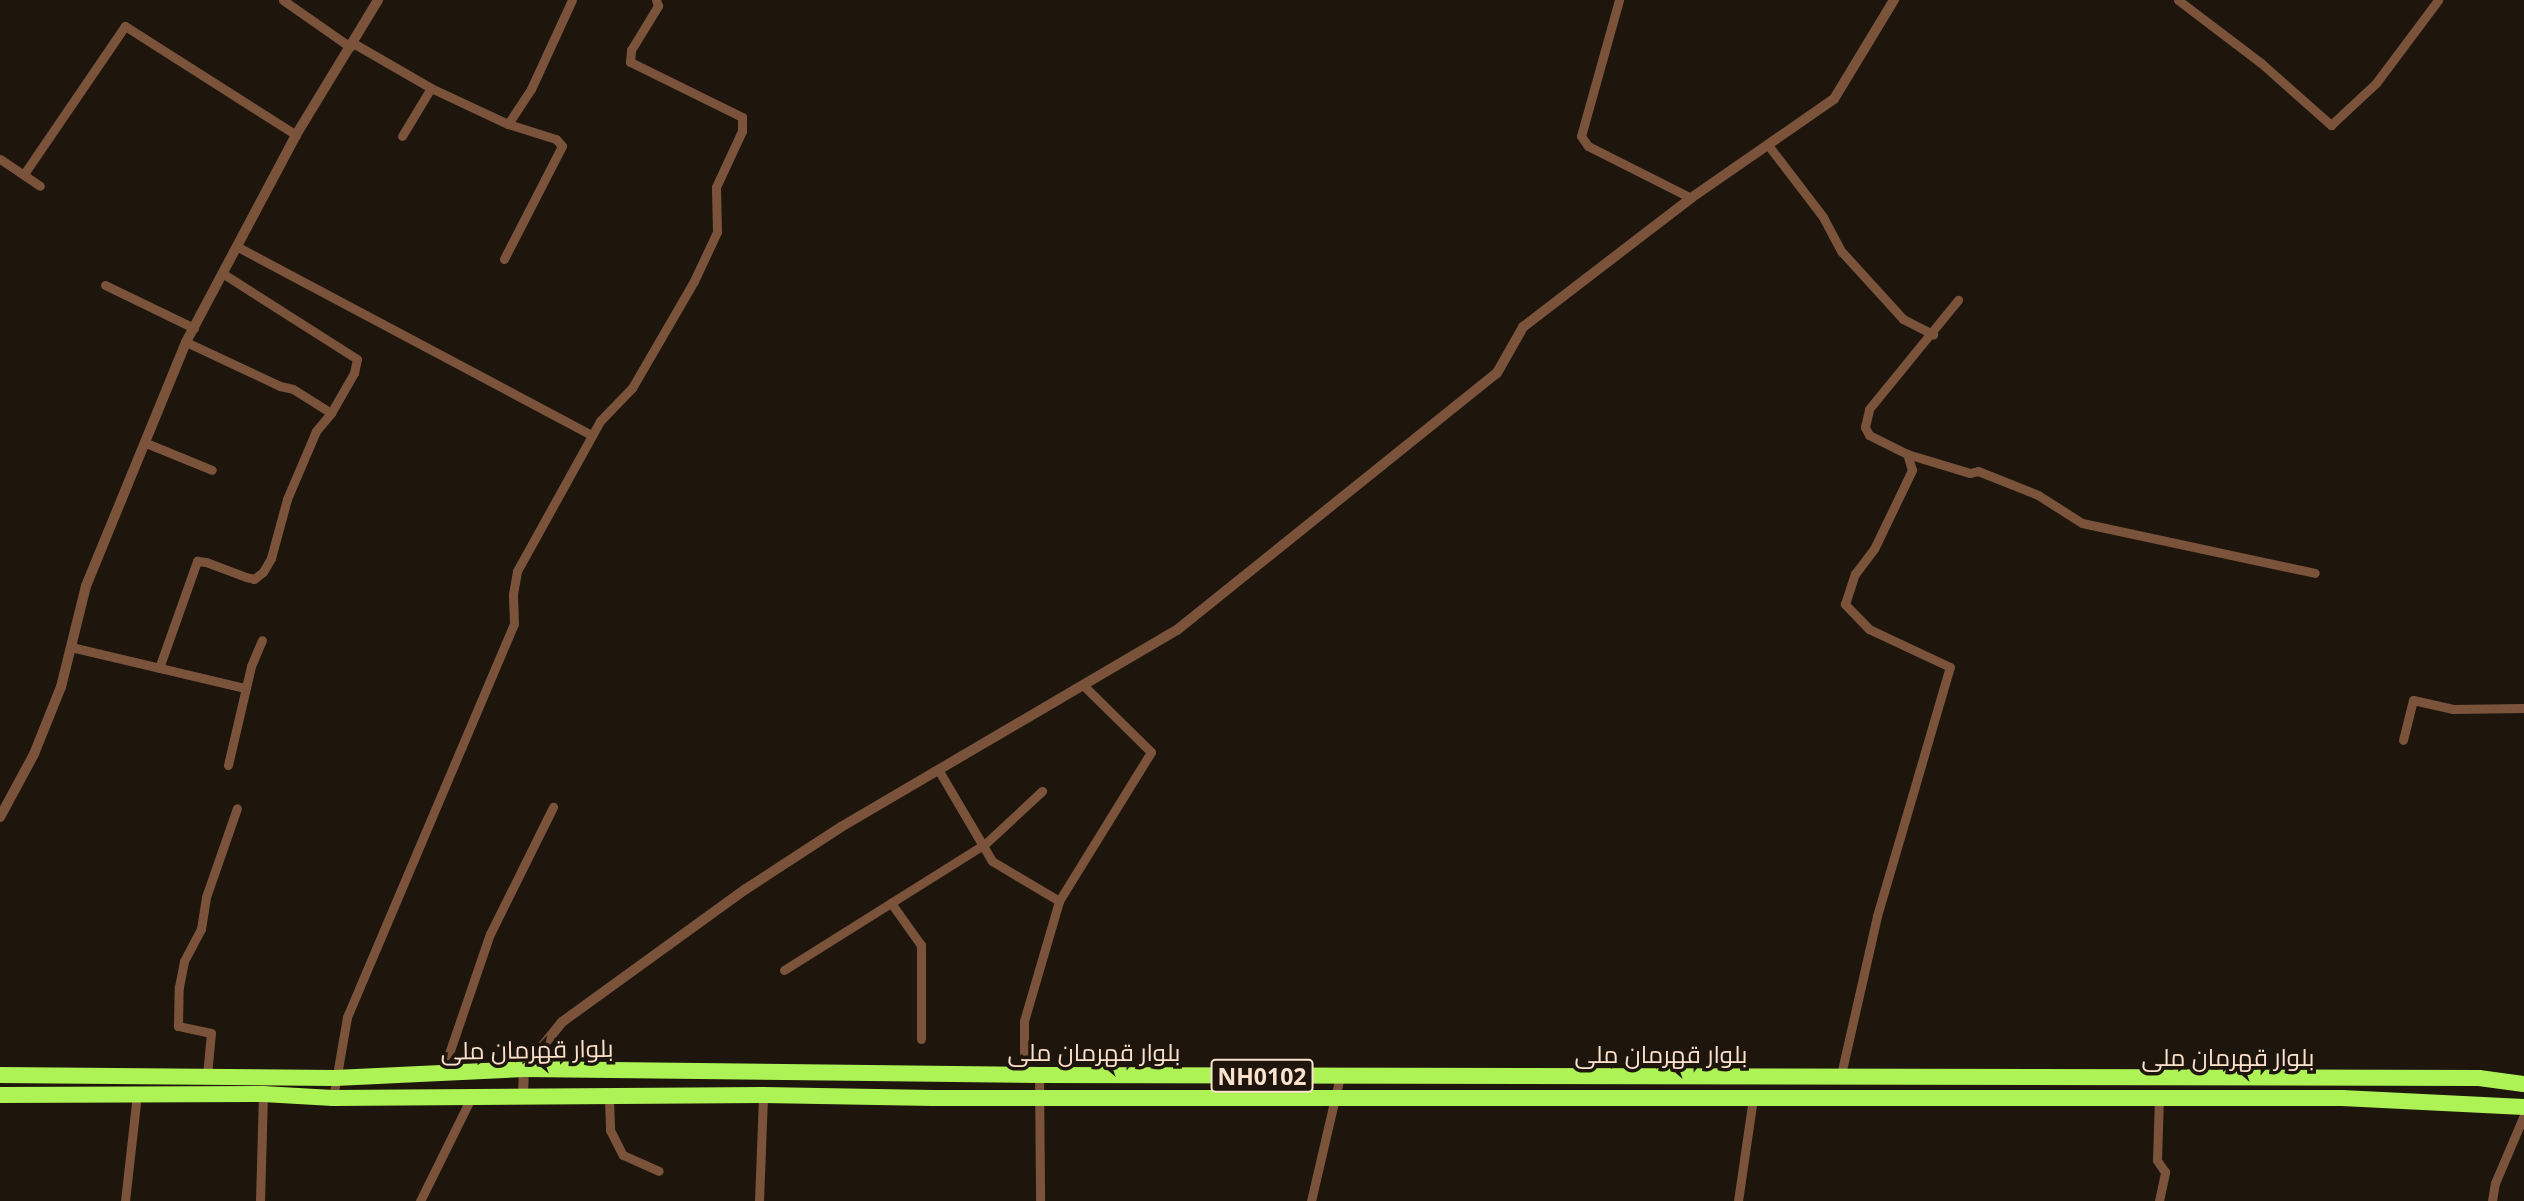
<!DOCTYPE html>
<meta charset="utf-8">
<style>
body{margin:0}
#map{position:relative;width:2524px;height:1201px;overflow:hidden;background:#1e160d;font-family:"Noto Sans",Cairo,sans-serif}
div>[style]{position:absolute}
.minor>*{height:9px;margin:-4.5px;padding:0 4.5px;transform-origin:4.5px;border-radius:4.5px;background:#7b533b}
.tertiary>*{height:10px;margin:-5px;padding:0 5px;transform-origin:5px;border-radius:5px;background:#7b533b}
.trunk>*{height:16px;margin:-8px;padding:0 8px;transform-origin:8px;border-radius:8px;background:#aef355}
span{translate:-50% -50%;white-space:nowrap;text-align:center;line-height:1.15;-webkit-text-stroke:7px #1e160d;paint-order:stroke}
.shield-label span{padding:2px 5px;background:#1e160d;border:2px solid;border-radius:5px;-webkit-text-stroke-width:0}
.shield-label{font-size:23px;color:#fce2cd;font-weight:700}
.street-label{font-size:24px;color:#fce2cd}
</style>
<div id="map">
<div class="minor">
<i style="left:283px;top:0;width:82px;rotate:35deg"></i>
<i style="left:1619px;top:0;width:141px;rotate:105.6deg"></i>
<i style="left:1581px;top:136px;width:12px;rotate:55deg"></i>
<i style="left:1588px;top:146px;width:115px;rotate:26.8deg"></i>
<i style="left:2178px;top:0;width:104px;rotate:37.2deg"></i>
<i style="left:2261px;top:63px;width:94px;rotate:41.5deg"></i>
<i style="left:2331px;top:125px;width:62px;rotate:-43deg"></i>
<i style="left:2376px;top:83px;width:104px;rotate:-53.2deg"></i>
<i style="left:353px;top:43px;width:90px;rotate:30deg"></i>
<i style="left:431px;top:88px;width:85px;rotate:25.1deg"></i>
<i style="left:508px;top:124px;width:50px;rotate:17.4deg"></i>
<i style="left:556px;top:139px;width:9px;rotate:49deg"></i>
<i style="left:562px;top:146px;width:127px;rotate:117.2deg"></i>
<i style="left:508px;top:124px;width:42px;rotate:-56.7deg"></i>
<i style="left:531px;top:89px;width:98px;rotate:-65.3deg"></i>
<i style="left:402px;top:136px;width:56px;rotate:-58.9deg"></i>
<i style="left:1768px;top:145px;width:91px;rotate:52.6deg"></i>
<i style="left:1823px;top:217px;width:40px;rotate:62deg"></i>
<i style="left:1842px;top:252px;width:91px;rotate:47.7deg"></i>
<i style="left:1903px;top:319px;width:34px;rotate:27deg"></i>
<i style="left:0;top:159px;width:48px;rotate:34deg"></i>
<i style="left:24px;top:174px;width:179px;rotate:-55.7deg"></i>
<i style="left:125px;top:26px;width:203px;rotate:32.5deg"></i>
<i style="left:236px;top:246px;width:403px;rotate:28deg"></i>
<i style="left:105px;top:285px;width:99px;rotate:25.8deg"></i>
<i style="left:186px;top:342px;width:104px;rotate:25.1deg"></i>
<i style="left:280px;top:386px;width:13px;rotate:13deg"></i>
<i style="left:293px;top:389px;width:45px;rotate:32.3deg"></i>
<i style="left:146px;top:443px;width:71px;rotate:22.2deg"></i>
<i style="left:1907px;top:454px;width:66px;rotate:16.8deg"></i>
<i style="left:1970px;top:473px;width:8px;rotate:-14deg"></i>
<i style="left:1978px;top:471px;width:65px;rotate:21.8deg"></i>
<i style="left:2038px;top:495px;width:52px;rotate:32.5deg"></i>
<i style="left:2082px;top:523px;width:238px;rotate:12.1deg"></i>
<i style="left:71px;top:647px;width:179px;rotate:13.3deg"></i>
<i style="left:159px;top:668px;width:114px;rotate:-70.4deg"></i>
<i style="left:197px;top:561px;width:9px;rotate:6deg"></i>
<i style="left:206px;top:562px;width:43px;rotate:20.6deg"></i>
<i style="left:246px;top:577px;width:8px;rotate:14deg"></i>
<i style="left:254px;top:579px;width:11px;rotate:-38deg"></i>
<i style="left:263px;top:572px;width:16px;rotate:-60deg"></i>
<i style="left:271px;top:558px;width:61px;rotate:-74.8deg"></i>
<i style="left:287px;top:499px;width:74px;rotate:-66.9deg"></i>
<i style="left:316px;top:431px;width:23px;rotate:-50deg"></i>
<i style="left:331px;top:413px;width:46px;rotate:-60.1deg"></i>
<i style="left:354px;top:373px;width:14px;rotate:-78deg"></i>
<i style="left:357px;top:359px;width:160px;rotate:-147.5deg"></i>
<i style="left:2403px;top:740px;width:41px;rotate:-76deg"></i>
<i style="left:2413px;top:700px;width:41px;rotate:12.7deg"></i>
<i style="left:2453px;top:709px;width:71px;rotate:-0.8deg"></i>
<i style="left:228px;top:765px;width:102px;rotate:-76.9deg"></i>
<i style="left:251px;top:666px;width:28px;rotate:-67deg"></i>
<i style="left:939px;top:771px;width:104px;rotate:59.5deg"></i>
<i style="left:992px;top:861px;width:78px;rotate:30.8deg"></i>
<i style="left:891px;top:903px;width:52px;rotate:54.5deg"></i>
<i style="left:921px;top:945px;width:94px;rotate:90deg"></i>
<i style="left:784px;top:970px;width:237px;rotate:-32.1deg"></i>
<i style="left:985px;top:844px;width:78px;rotate:-42.9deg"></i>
<i style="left:443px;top:1071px;width:145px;rotate:-71.1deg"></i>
<i style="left:490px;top:934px;width:142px;rotate:-63.6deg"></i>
<i style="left:1024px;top:1074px;width:53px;rotate:-90deg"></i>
<i style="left:1024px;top:1021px;width:125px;rotate:-73.7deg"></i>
<i style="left:1059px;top:901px;width:175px;rotate:-58.3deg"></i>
<i style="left:1151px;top:752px;width:94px;rotate:-135.4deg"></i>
<i style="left:207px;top:1075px;width:42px;rotate:-84.6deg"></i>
<i style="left:211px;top:1033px;width:34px;rotate:-168deg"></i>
<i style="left:178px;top:1026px;width:39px;rotate:-89deg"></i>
<i style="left:179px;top:987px;width:26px;rotate:-79deg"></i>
<i style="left:184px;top:961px;width:36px;rotate:-62deg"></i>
<i style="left:201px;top:929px;width:32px;rotate:-81deg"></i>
<i style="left:206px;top:897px;width:94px;rotate:-70.8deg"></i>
<i style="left:1039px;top:1075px;width:126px;rotate:89.5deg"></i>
<i style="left:1840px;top:1079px;width:167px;rotate:-77.2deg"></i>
<i style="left:1877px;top:916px;width:259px;rotate:-73.7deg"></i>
<i style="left:1950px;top:667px;width:89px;rotate:-154.9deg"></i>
<i style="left:1869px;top:629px;width:35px;rotate:-134deg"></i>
<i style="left:1845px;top:604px;width:32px;rotate:-72deg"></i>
<i style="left:1855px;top:574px;width:31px;rotate:-53deg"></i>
<i style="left:1874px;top:549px;width:88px;rotate:-64.3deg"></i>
<i style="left:1912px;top:470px;width:17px;rotate:-107deg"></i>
<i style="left:1907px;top:454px;width:42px;rotate:-153.4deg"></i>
<i style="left:1869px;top:435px;width:9px;rotate:-117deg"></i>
<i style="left:1865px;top:427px;width:18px;rotate:-77deg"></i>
<i style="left:1869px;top:409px;width:141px;rotate:-50.8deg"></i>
<i style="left:333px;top:1098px;width:82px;rotate:-80.2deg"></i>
<i style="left:347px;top:1017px;width:427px;rotate:-67deg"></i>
<i style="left:514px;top:624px;width:30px;rotate:-92deg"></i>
<i style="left:513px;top:594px;width:23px;rotate:-80deg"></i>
<i style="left:517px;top:571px;width:171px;rotate:-61deg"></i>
<i style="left:600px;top:421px;width:46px;rotate:-45.9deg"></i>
<i style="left:632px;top:388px;width:124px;rotate:-59.9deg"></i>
<i style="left:694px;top:281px;width:54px;rotate:-64.9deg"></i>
<i style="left:717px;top:232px;width:45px;rotate:-91.3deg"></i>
<i style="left:716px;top:187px;width:62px;rotate:-65.1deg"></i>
<i style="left:742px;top:131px;width:14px;rotate:-90deg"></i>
<i style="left:742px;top:117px;width:125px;rotate:-153.8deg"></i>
<i style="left:630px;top:62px;width:12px;rotate:-85deg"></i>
<i style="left:631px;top:50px;width:52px;rotate:-58.5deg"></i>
<i style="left:658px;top:6px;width:6px;rotate:-108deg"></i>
<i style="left:609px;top:1098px;width:32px;rotate:88deg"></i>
<i style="left:610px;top:1130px;width:28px;rotate:63deg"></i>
<i style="left:623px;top:1155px;width:39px;rotate:24deg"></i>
<i style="left:125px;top:1201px;width:108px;rotate:-83.6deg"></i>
<i style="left:260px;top:1201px;width:107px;rotate:-88.4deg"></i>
<i style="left:420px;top:1201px;width:115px;rotate:-63.7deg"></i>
<i style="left:759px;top:1201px;width:106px;rotate:-87.8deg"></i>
<i style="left:1311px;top:1201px;width:128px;rotate:-76.9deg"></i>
<i style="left:1738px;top:1201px;width:104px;rotate:-81.7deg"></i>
<i style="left:2159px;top:1201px;width:30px;rotate:-78deg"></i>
<i style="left:2165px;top:1172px;width:14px;rotate:-124deg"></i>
<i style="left:2157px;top:1160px;width:62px;rotate:-88.2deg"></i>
<i style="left:2492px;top:1201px;width:18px;rotate:-81deg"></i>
<i style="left:2495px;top:1183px;width:74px;rotate:-66.9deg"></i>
</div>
<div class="tertiary">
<i style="left:0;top:817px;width:72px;rotate:-61.6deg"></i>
<i style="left:34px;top:754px;width:72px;rotate:-68.1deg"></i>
<i style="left:61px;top:687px;width:104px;rotate:-76.1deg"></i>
<i style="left:86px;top:586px;width:264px;rotate:-67.7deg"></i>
<i style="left:186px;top:342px;width:234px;rotate:-62deg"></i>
<i style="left:296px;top:135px;width:158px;rotate:-58.7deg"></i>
<i style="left:523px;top:1096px;width:27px;rotate:-88deg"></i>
<i style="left:524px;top:1069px;width:60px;rotate:-51deg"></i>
<i style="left:562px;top:1022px;width:227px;rotate:-35.9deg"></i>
<i style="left:746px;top:889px;width:113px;rotate:-33.1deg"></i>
<i style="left:841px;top:827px;width:389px;rotate:-30.4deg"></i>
<i style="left:1177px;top:630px;width:410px;rotate:-38.8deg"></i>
<i style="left:1497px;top:373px;width:53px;rotate:-60.5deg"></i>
<i style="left:1523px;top:327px;width:212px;rotate:-37.5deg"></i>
<i style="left:1691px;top:198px;width:174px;rotate:-34.7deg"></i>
<i style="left:1834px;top:99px;width:116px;rotate:-58.8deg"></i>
</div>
<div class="trunk">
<i style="left:0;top:1075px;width:335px;rotate:0.5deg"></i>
<i style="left:335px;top:1078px;width:189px;rotate:-2.7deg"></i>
<i style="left:524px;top:1069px;width:515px;rotate:0.67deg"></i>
<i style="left:1039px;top:1075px;width:1440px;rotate:0.12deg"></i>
<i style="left:2479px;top:1078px;width:45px;rotate:7.6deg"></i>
<i style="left:0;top:1095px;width:263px;rotate:-0.2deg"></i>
<i style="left:263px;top:1094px;width:70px;rotate:3.3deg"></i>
<i style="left:333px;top:1098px;width:430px;rotate:-0.4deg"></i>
<i style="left:763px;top:1095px;width:170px;rotate:1deg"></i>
<i style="left:933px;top:1098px;width:1409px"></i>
<i style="left:2342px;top:1098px;width:182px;rotate:2.8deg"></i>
</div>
<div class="shield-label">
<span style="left:1262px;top:1076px">NH0102</span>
</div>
<div class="street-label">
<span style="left:527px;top:1049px;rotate:-1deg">بلوار قهرمان ملی</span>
<span style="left:1094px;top:1052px">بلوار قهرمان ملی</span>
<span style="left:1661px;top:1054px">بلوار قهرمان ملی</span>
<span style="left:2228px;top:1057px">بلوار قهرمان ملی</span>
</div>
</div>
